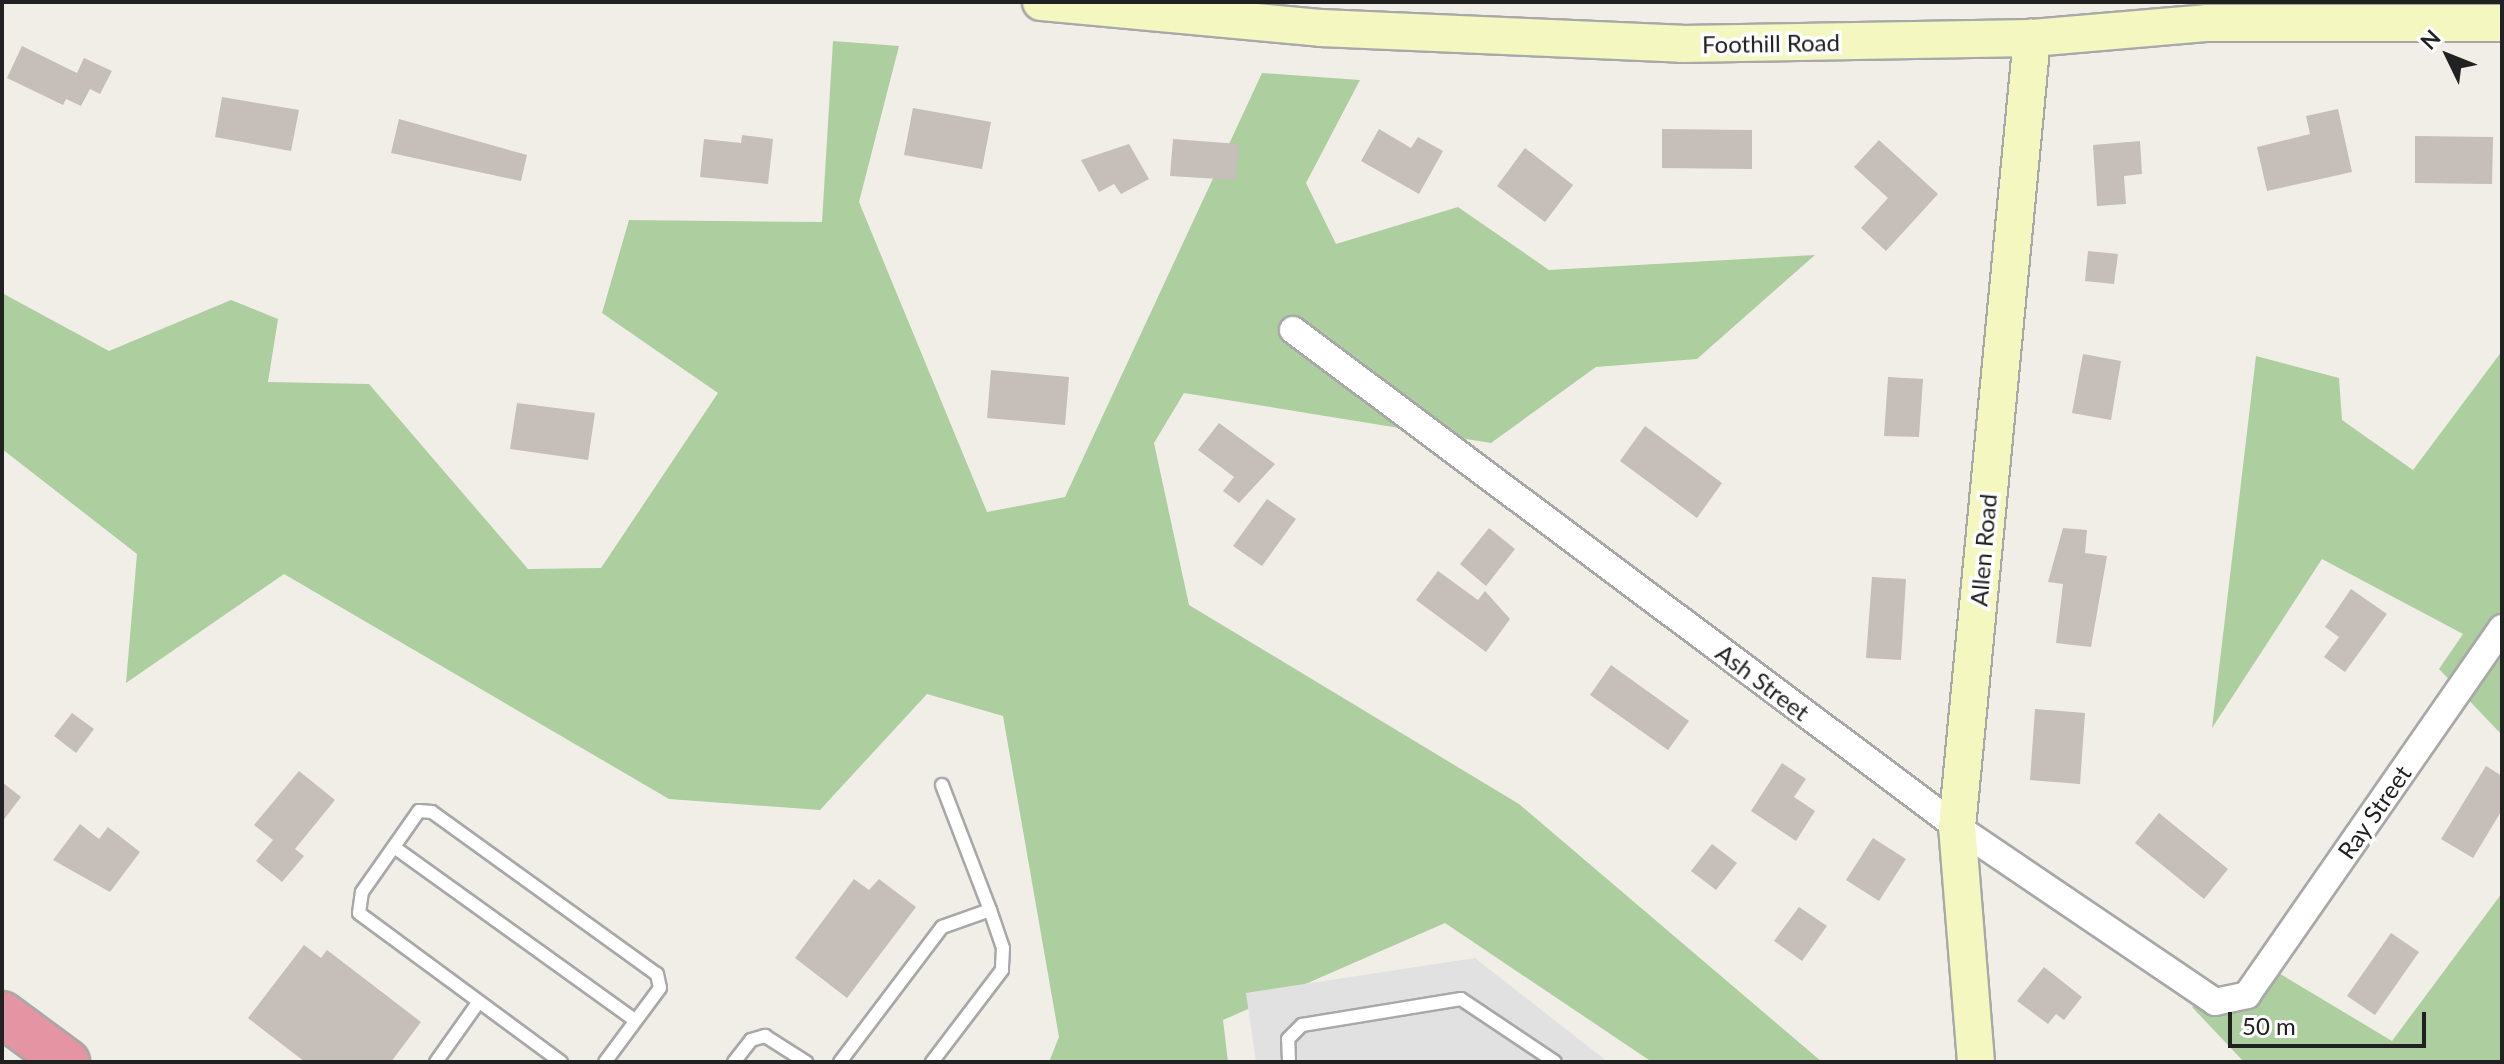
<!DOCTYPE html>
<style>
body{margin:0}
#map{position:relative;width:2504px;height:1064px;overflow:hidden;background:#f1eee8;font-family:Lato,sans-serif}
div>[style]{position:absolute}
.forest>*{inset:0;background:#adce9f}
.parking>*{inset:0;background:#e1e1e1}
.building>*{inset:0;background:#c6beb8}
.roads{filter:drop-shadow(2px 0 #a8a8a8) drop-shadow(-2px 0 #a8a8a8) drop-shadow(0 2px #a8a8a8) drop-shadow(0 -2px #a8a8a8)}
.lane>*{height:12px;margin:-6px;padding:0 6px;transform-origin:6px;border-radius:6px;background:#fff}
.street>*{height:26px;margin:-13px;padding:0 13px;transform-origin:13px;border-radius:13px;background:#fff}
.secondary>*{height:36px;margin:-18px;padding:0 18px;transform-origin:18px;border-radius:18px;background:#f4f7c0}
.highway>*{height:44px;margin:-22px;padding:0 22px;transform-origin:22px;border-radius:22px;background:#e494a3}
span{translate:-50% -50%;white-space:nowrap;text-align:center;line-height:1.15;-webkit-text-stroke:7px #fff;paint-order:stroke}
.street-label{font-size:24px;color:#212121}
.frame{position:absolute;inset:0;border:4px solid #212121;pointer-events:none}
.north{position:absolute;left:2408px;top:16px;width:80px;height:80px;-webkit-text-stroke:6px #fff;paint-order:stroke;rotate:313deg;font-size:22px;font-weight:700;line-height:32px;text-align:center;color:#212121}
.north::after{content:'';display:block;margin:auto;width:28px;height:36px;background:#212121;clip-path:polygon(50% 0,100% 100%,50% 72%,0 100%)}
.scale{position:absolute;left:2228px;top:1012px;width:198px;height:36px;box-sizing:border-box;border:4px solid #212121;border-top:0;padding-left:10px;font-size:24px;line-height:28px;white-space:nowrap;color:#212121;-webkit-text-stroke:6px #fff;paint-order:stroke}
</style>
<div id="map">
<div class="forest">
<i style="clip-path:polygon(833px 41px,899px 46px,859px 202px,987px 512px,1065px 497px,1262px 73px,1360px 80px,1306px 183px,1336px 244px,1458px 207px,1549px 270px,1815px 255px,1697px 359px,1596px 367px,1491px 443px,1184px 393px,1154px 443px,1189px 605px,1519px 804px,1822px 1062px,1652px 1062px,1445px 923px,1223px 1020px,1228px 1062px,1049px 1062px,1059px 1037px,1003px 716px,927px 694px,820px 810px,669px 799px,284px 574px,126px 683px,137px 554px,2px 449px,2px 293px,109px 351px,231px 300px,278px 319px,268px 382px,369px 384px,528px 569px,601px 568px,718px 393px,602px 313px,629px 220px,822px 222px)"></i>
<i style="clip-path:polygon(2502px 351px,2502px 735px,2439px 669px,2463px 634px,2322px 559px,2212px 728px,2256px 356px,2339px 378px,2342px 420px,2413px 470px)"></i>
<i style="clip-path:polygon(2502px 893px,2502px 1062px,2244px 1062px,2192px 1007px,2277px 972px,2392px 1041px)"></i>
</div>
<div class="parking">
<i style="clip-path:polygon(1475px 958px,1608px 1062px,1256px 1062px,1246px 993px)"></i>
</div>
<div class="building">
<i style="clip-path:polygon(22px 46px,77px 73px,84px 58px,112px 71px,100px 94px,90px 89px,81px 106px,66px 99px,63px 105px,7px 78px)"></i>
<i style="clip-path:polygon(222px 97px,299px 110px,291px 151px,215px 137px)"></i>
<i style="clip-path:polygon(913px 108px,991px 122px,982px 169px,904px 155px)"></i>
<i style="clip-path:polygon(2338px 109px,2352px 172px,2267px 191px,2257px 147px,2310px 134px,2306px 116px)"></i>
<i style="clip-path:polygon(399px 119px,527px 155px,521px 181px,391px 153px)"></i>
<i style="clip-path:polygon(1379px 129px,1411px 148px,1418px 137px,1443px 151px,1419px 194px,1361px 161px)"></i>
<i style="clip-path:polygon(1662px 129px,1752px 130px,1752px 169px,1662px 168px)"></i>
<i style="clip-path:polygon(742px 135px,773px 139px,768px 184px,700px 177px,704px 139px,741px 143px)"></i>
<i style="clip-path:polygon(2415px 136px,2493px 137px,2492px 184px,2415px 183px)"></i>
<i style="clip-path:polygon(1173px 139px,1239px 144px,1236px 180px,1170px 176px)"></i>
<i style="clip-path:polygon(1879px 140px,1938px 194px,1886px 251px,1861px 228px,1888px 198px,1854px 167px)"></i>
<i style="clip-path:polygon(2140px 141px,2142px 174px,2124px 176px,2126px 204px,2097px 206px,2093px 145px)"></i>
<i style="clip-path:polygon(1129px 144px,1149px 179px,1121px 194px,1114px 184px,1099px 192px,1081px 160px)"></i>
<i style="clip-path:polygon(1525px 148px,1573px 185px,1545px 222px,1497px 186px)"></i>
<i style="clip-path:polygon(2088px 251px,2118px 254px,2114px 284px,2085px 281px)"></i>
<i style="clip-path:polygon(2083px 354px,2121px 361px,2111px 420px,2072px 413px)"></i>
<i style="clip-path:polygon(991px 370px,1069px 377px,1065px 425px,987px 418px)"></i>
<i style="clip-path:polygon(1888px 377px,1923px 379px,1919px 437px,1884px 436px)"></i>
<i style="clip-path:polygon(517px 403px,595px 413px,588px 460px,510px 449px)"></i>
<i style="clip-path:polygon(1219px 423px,1275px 464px,1239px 503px,1223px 491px,1234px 477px,1198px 450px)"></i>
<i style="clip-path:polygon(1645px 426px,1722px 483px,1697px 518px,1620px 461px)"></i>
<i style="clip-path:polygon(1267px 499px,1296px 519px,1262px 566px,1233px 546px)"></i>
<i style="clip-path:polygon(1489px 528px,1515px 549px,1486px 586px,1460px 564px)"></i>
<i style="clip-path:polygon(2063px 528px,2087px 530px,2085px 553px,2107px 556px,2091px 647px,2056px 643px,2063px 584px,2048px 582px)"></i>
<i style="clip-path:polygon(1438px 571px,1478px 600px,1485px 591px,1510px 619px,1486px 652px,1416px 600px)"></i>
<i style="clip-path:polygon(1872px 577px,1906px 579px,1901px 660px,1866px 658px)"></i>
<i style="clip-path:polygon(2351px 589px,2387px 614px,2345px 672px,2324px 657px,2339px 637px,2325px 627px)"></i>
<i style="clip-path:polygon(1611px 665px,1689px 721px,1668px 750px,1590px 695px)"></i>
<i style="clip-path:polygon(2035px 709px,2085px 713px,2080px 784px,2030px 780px)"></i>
<i style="clip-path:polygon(72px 713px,94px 729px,76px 753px,54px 736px)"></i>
<i style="clip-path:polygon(1782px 763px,1806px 779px,1794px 797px,1815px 811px,1796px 841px,1751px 811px)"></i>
<i style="clip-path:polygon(2486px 766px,2502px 776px,2502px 810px,2473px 858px,2441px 839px)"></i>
<i style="clip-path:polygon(299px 771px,335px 800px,295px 849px,304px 856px,282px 882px,256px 861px,273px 840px,254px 825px)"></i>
<i style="clip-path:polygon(2px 782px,21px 797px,2px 822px)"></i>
<i style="clip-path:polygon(2159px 813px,2228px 869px,2204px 899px,2135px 843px)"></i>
<i style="clip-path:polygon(80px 824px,99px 839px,108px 827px,140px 852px,110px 892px,53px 860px)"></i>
<i style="clip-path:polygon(1873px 838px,1906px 859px,1879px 901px,1846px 880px)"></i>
<i style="clip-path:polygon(1712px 844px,1737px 863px,1716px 890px,1691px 871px)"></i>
<i style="clip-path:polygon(854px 879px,869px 890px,879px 879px,916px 907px,847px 998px,795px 958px)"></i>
<i style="clip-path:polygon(1799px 907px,1827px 926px,1802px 961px,1774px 941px)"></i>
<i style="clip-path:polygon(2391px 933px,2419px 952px,2375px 1015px,2347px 996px)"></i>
<i style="clip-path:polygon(304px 945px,321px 958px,327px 950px,421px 1022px,391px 1062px,305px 1062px,248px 1018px)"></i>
<i style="clip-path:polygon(2044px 967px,2082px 997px,2064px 1020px,2056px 1014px,2048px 1024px,2017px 1001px)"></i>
</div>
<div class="roads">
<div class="lane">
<i style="left:942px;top:785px;width:134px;rotate:69deg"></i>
<i style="left:394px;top:847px;width:297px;rotate:35.7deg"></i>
<i style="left:436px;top:1062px;width:72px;rotate:-54.6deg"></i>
<i style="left:561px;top:1062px;width:251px;rotate:-143.6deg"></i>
<i style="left:359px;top:913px;width:21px;rotate:-82deg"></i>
<i style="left:362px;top:892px;width:99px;rotate:-54.9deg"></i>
<i style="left:419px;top:811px;width:13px;rotate:4deg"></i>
<i style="left:432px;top:812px;width:277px;rotate:35.8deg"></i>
<i style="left:657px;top:974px;width:14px;rotate:78deg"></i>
<i style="left:660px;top:988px;width:92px;rotate:126.6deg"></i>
<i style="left:734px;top:1062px;width:28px;rotate:-52deg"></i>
<i style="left:751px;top:1040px;width:15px;rotate:-16deg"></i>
<i style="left:765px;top:1036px;width:49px;rotate:32.4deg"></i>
<i style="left:840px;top:1062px;width:169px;rotate:-52.9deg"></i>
<i style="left:942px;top:927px;width:51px;rotate:-19.5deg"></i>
<i style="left:990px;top:910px;width:40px;rotate:71.1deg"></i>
<i style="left:1003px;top:948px;width:22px;rotate:93deg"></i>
<i style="left:1002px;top:970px;width:116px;rotate:127.3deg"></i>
<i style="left:1289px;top:1062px;width:23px;rotate:-92deg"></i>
<i style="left:1288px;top:1039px;width:20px;rotate:-45deg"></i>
<i style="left:1302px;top:1025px;width:161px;rotate:-9.3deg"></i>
<i style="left:1461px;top:999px;width:113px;rotate:33.8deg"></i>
</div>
<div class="street">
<i style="left:1293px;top:330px;width:829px;rotate:36.81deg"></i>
<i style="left:1957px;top:827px;width:312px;rotate:34.1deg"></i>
<i style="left:2215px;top:1002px;width:33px;rotate:-12deg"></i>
<i style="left:2247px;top:995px;width:447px;rotate:-55.2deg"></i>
</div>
<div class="secondary">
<i style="left:1041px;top:2px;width:281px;rotate:5.3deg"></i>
<i style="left:1321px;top:28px;width:361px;rotate:2.5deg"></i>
<i style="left:1682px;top:44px;width:350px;rotate:-1deg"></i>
<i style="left:2032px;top:38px;width:177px;rotate:-4.9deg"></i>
<i style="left:2208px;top:23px;width:294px"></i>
<i style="left:1976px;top:1062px;width:236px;rotate:-94.6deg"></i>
<i style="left:1957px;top:827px;width:793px;rotate:-84.57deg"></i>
</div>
<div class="highway">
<i style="left:2px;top:1014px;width:81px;rotate:36.4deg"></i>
</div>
</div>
<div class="street-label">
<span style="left:1771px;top:43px;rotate:-1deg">Foothill Road</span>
<span style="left:1983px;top:550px;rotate:-85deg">Allen Road</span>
<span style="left:1763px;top:682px;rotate:37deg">Ash Street</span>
<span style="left:2374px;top:812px;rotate:-55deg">Ray Street</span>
</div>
<div class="frame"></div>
<div class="north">N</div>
<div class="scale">50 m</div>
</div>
